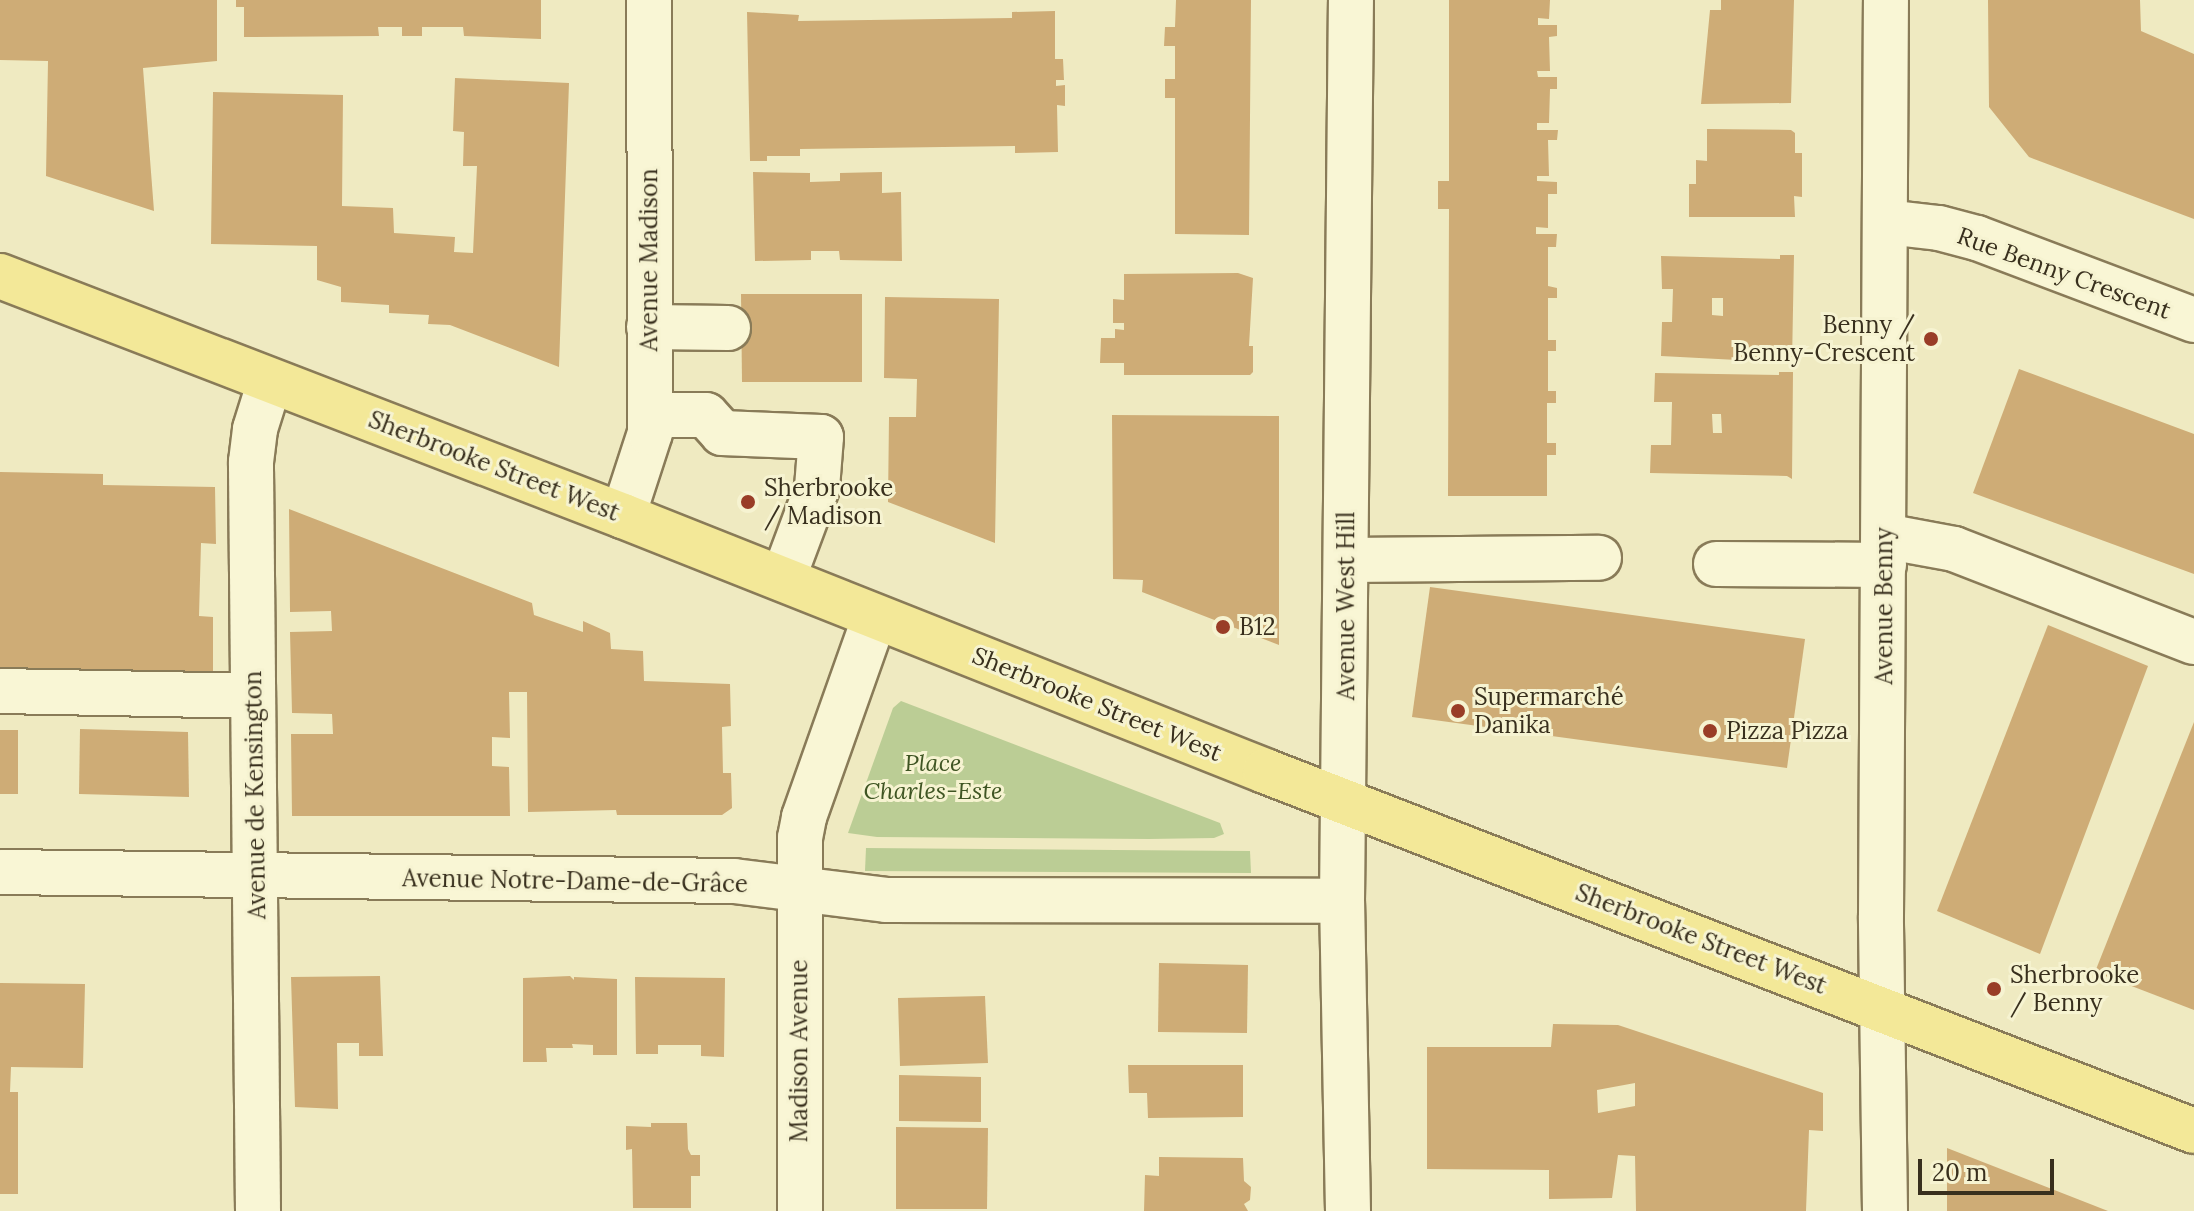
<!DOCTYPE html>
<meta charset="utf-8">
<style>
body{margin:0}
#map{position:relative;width:2194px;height:1211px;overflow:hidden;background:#efeac1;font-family:Lora,serif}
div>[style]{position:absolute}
.green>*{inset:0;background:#bbcd95}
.building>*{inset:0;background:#ceac76}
.roads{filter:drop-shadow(2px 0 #897b58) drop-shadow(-2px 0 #897b58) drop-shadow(0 2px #897b58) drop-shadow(0 -2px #897b58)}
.minor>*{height:44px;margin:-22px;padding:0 22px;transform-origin:22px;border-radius:22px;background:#f9f6d5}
.major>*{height:44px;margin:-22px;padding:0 22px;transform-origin:22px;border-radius:22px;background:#f3e898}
.dots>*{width:22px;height:22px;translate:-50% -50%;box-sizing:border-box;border:4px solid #f6f3d1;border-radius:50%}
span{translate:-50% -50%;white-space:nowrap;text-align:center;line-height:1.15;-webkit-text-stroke:6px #f6f3d1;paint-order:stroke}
.street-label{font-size:24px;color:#382f1d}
.poi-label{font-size:24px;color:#382f1d}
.right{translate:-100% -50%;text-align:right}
.left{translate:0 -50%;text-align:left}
.park-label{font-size:24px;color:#3f5523;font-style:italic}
.scale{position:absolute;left:1918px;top:1159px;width:136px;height:36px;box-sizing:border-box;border:4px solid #382f1d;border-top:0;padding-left:10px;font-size:24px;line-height:28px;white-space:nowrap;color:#382f1d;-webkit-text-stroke:6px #f6f3d1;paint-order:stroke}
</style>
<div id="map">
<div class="green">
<i style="clip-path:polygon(901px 701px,1220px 823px,1224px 834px,1214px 838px,1149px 839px,877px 837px,848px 833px,893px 708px)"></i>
<i style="clip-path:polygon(866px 848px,1250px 851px,1251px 873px,865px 871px)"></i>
</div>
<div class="building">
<i style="clip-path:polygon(0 0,217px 0,217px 61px,143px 68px,154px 211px,46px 176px,48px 61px,0 60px)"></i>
<i style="clip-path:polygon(236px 0,541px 0,541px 39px,464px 36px,463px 27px,422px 27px,422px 36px,402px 36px,402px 27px,378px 27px,379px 36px,244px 37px,244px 7px,236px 7px)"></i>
<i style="clip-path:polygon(1176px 0,1251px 0,1249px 235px,1175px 234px,1175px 98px,1165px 98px,1165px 79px,1175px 79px,1175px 46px,1164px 46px,1165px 27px,1175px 27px)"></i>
<i style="clip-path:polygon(1449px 0,1550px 0,1549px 19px,1538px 18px,1538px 25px,1557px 25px,1557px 36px,1549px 37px,1550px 71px,1537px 71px,1538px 77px,1557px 77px,1557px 89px,1550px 89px,1549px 123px,1537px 123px,1537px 130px,1558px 130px,1557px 140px,1548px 140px,1549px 176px,1537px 176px,1537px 181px,1557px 182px,1557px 194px,1548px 194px,1548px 228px,1536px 227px,1536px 234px,1557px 234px,1556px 247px,1548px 247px,1548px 286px,1557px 288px,1557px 298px,1548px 298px,1548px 340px,1556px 340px,1556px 351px,1548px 351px,1548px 391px,1556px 391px,1556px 403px,1547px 403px,1547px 443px,1556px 443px,1556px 455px,1547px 455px,1547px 496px,1448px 496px,1449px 209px,1438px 209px,1438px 181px,1449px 181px)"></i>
<i style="clip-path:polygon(1721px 0,1794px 0,1791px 103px,1701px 104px,1710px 10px,1721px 10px)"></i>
<i style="clip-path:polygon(1988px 0,2140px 0,2141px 31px,2194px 54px,2194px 219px,2029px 157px,1989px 107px)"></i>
<i style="clip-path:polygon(1055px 11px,1055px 59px,1063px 59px,1064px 80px,1056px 80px,1056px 86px,1065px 85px,1065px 106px,1057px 105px,1058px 152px,1015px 153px,1015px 146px,800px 149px,800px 156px,767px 156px,767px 161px,750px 161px,747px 12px,799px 15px,798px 21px,1012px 18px,1012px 12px)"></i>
<i style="clip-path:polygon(455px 78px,569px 83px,559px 367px,450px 325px,428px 324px,429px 315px,389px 313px,389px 305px,341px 302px,341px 287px,317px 280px,317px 246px,211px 244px,213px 92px,343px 95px,342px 206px,393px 208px,394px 233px,455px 237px,454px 252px,473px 253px,477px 166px,463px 166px,464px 132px,453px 131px)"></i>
<i style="clip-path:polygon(1707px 129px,1791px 130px,1795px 133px,1795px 153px,1802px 153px,1802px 197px,1794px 196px,1795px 217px,1689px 217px,1689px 184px,1696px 184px,1696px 160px,1707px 161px)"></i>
<i style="clip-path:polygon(753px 172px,810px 173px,810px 182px,840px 181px,840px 173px,882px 172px,882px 193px,901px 192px,902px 261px,840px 260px,839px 251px,811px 251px,811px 260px,755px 261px)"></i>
<i style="clip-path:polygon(evenodd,1780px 255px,1794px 255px,1792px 363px,1661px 356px,1662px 322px,1672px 322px,1673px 289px,1662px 289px,1661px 256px,1780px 259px,1780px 255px,1712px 298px,1723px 298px,1723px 316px,1712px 315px,1712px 298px)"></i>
<i style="clip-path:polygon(1238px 273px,1253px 278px,1249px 346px,1253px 346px,1253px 372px,1250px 375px,1124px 375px,1124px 363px,1100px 363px,1101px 338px,1115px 338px,1115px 329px,1124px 330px,1124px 323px,1113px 323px,1113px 299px,1124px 300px,1124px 274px)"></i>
<i style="clip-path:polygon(741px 294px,862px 294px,862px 382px,742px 382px)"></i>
<i style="clip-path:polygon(885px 297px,999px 299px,995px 543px,888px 502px,889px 417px,916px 417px,917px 379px,884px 378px)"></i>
<i style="clip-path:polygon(2019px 369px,2194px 434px,2194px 574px,1973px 493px)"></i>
<i style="clip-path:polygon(evenodd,1779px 372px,1793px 372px,1792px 479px,1787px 476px,1650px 473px,1651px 445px,1671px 445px,1672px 402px,1654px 402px,1655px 373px,1779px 375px,1779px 372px,1712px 414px,1721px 414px,1722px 433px,1713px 433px,1712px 414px)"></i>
<i style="clip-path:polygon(1112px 415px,1279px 416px,1279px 645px,1142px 592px,1143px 580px,1113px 579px)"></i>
<i style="clip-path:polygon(0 472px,103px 474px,103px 485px,215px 487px,216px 544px,201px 543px,199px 616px,213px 617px,213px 674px,0 670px)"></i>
<i style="clip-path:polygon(289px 509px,532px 603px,534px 615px,583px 632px,583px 621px,610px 633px,611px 649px,643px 651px,644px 681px,730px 684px,731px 726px,722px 727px,723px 773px,731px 773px,732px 808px,722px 815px,617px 815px,616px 810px,528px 812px,527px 692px,509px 692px,510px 738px,492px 737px,492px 766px,509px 767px,510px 816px,292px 816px,291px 734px,333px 734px,332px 714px,292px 713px,290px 632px,332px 631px,331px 611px,290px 612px)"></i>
<i style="clip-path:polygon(1430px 587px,1805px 639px,1787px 768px,1412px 717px)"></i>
<i style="clip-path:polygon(2048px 625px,2148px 666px,2040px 954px,1937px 911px)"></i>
<i style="clip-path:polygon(2194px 722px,2194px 1010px,2095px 972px)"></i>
<i style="clip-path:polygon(80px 729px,188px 732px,189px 797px,79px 794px)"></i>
<i style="clip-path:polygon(0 730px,18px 730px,18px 794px,0 794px)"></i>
<i style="clip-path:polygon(1159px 963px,1248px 965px,1247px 1033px,1158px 1032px)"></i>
<i style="clip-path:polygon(380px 976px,383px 1056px,359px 1056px,359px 1043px,337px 1043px,338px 1109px,295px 1107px,291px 977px)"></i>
<i style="clip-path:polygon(570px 976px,574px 980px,574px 977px,617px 979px,617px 1055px,593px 1055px,593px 1045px,572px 1044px,573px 1048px,546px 1048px,547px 1062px,523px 1062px,523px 978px)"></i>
<i style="clip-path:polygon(635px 977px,725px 978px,724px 1057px,701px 1056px,701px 1045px,658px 1045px,658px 1054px,636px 1054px)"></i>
<i style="clip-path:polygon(0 983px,85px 984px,83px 1068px,11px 1067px,10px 1092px,18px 1092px,18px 1194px,0 1194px)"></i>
<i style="clip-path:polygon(985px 996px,988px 1063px,900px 1066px,898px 998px)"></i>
<i style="clip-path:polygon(evenodd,1553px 1024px,1618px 1025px,1823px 1093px,1823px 1131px,1809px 1130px,1806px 1211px,1636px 1211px,1635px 1156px,1618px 1155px,1612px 1198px,1549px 1199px,1549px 1170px,1427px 1169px,1427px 1047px,1551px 1047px,1553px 1024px,1635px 1083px,1635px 1106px,1598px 1113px,1597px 1090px,1635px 1083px)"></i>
<i style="clip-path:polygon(1128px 1065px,1243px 1065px,1243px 1117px,1148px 1118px,1147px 1093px,1129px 1093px)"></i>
<i style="clip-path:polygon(899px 1075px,981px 1077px,981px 1122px,899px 1121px)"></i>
<i style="clip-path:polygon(651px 1123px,687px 1123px,688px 1149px,691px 1155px,700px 1155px,700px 1176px,691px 1176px,691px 1208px,633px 1208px,632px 1149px,626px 1150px,626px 1126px,651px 1127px)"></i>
<i style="clip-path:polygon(896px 1127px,988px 1128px,987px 1209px,896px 1209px)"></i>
<i style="clip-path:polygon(1947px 1148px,2108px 1211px,1947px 1211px)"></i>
<i style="clip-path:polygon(1159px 1157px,1243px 1158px,1244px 1181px,1251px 1187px,1250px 1200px,1244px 1204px,1248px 1211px,1144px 1211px,1145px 1175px,1159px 1176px)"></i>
</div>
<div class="roads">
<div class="minor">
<i style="left:1886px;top:222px;width:53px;rotate:6.5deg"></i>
<i style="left:1939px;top:228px;width:39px;rotate:15deg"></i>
<i style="left:1977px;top:238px;width:232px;rotate:20.7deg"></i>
<i style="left:649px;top:327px;width:79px;rotate:0.7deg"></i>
<i style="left:650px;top:415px;width:56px"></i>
<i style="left:706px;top:415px;width:24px;rotate:48deg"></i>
<i style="left:722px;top:433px;width:99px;rotate:2.3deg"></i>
<i style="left:821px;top:437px;width:51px;rotate:94.5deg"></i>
<i style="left:817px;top:488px;width:97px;rotate:110.5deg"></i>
<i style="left:623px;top:516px;width:87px;rotate:-72deg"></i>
<i style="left:650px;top:433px;width:433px;rotate:-90.1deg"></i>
<i style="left:1884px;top:536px;width:71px;rotate:10.5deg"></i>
<i style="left:1954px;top:549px;width:257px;rotate:21.2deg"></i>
<i style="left:1347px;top:560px;width:252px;rotate:-0.5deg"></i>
<i style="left:1716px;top:564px;width:168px;rotate:0.3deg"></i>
<i style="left:0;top:691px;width:253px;rotate:1.1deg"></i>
<i style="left:0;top:872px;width:734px;rotate:0.7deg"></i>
<i style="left:734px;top:881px;width:153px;rotate:7.1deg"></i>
<i style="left:886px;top:900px;width:456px;rotate:0.1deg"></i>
<i style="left:258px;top:1211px;width:749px;rotate:-90.54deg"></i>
<i style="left:251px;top:462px;width:33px;rotate:-83deg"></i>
<i style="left:255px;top:429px;width:50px;rotate:-72.6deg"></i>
<i style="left:800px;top:1211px;width:373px;rotate:-90deg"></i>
<i style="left:800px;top:838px;width:21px;rotate:-79deg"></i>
<i style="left:804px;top:817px;width:212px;rotate:-70.5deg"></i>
<i style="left:1348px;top:1211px;width:310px;rotate:-91.1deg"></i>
<i style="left:1342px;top:901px;width:901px;rotate:-89.43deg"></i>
<i style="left:1885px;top:1211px;width:295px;rotate:-90.8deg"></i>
<i style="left:1881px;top:916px;width:916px;rotate:-89.69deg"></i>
</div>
<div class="major">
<i style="left:0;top:276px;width:668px;rotate:21.07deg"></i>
<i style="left:623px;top:516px;width:691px;rotate:21.66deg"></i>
<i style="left:1265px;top:771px;width:996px;rotate:21.18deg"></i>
</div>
</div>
<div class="dots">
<i style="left:1931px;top:339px;background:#993d27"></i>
<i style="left:748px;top:502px;background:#993d27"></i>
<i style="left:1223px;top:627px;background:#993d27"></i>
<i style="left:1458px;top:711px;background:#993d27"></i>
<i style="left:1710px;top:731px;background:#993d27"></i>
<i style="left:1994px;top:989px;background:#993d27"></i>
</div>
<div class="street-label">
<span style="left:649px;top:260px;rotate:-90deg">Avenue Madison</span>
<span style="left:2064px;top:273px;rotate:20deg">Rue Benny Crescent</span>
<span style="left:494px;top:466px;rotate:21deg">Sherbrooke Street West</span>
<span style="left:1346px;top:606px;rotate:-90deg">Avenue West Hill</span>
<span style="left:1884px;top:606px;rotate:-90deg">Avenue Benny</span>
<span style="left:1097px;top:704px;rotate:22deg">Sherbrooke Street West</span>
<span style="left:255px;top:795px;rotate:-91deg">Avenue de Kensington</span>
<span style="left:575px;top:881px;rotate:1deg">Avenue Notre-Dame-de-Grâce</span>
<span style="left:1701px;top:939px;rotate:21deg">Sherbrooke Street West</span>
<span style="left:799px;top:1051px;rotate:-90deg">Madison Avenue</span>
</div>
<div class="poi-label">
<span class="right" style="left:1915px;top:339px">Benny /<br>Benny-Crescent</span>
<span class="left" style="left:764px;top:502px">Sherbrooke<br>/ Madison</span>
<span class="left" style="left:1239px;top:627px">B12</span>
<span class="left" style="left:1474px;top:711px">Supermarché<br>Danika</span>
<span class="left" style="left:1726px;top:731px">Pizza Pizza</span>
<span class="left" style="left:2010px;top:989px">Sherbrooke<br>/ Benny</span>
</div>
<div class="park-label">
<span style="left:933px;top:777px">Place<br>Charles-Este</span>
</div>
<div class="scale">20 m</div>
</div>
